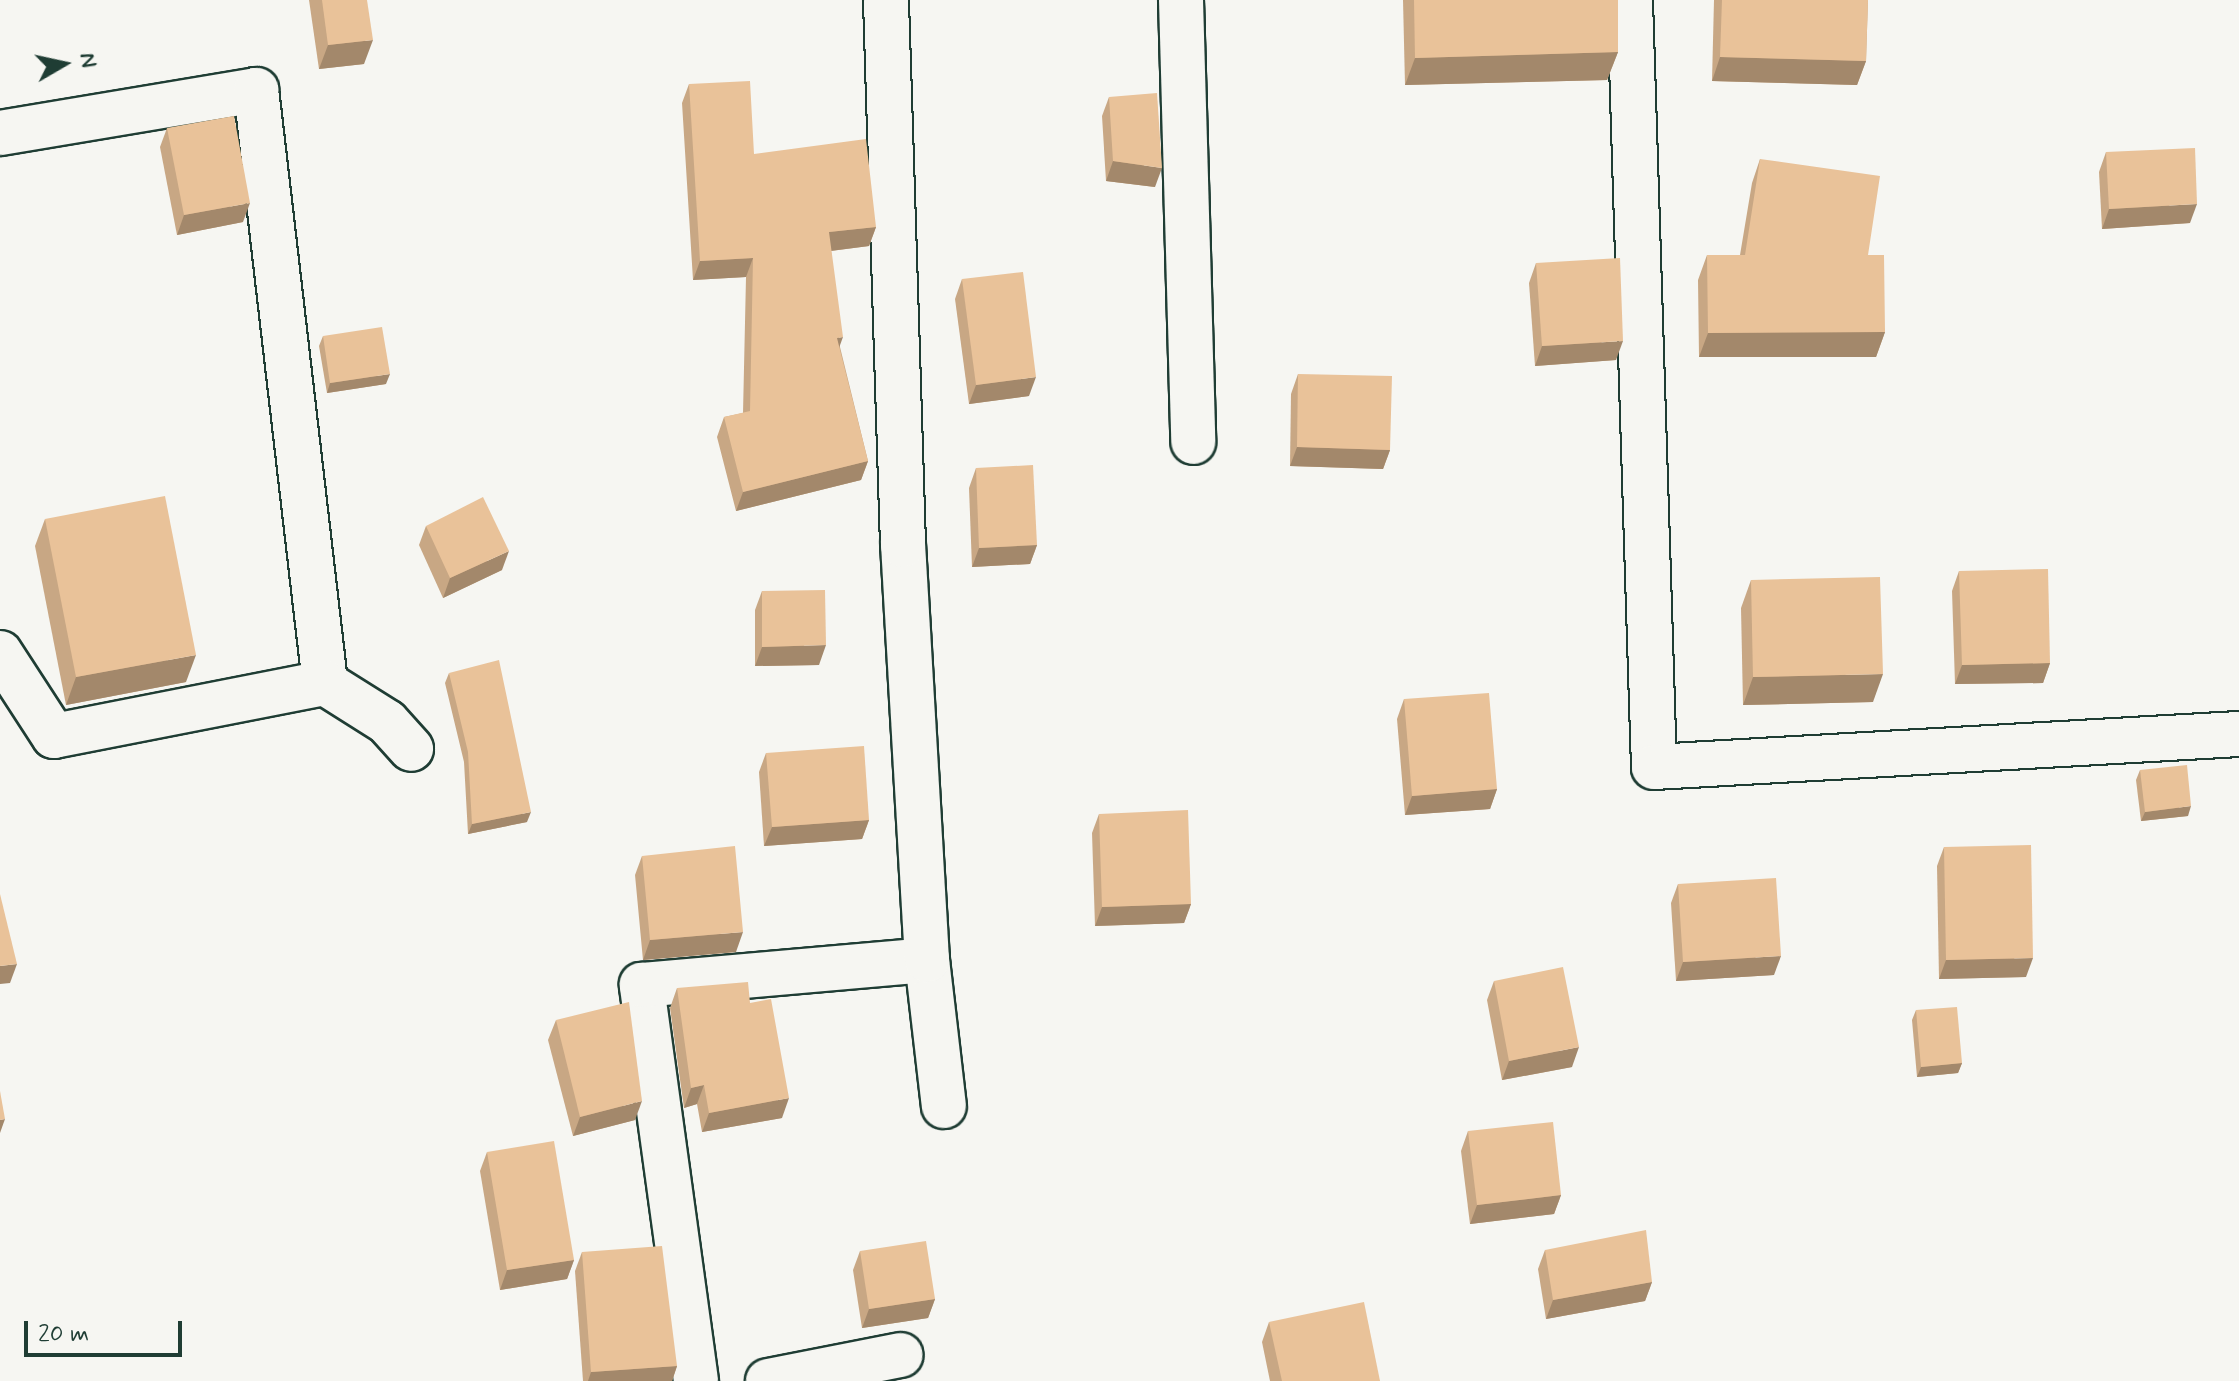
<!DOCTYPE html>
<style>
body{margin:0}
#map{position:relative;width:2239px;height:1381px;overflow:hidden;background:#f6f6f2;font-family:Mynerve,sans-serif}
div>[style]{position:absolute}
.roads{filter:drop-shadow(2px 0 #1f3d34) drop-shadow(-2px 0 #1f3d34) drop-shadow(0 2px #1f3d34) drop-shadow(0 -2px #1f3d34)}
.minor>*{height:44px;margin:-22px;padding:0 22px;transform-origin:22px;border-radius:22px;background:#f6f6f2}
.wall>*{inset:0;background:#c8a784}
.shaded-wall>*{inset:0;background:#a3886b}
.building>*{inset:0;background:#e9c299}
span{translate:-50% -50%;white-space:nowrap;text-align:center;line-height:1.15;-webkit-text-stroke:8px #f6f6f2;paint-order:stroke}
.north{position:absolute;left:24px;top:24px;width:80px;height:80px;-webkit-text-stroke:6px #f6f6f2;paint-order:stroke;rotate:81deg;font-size:22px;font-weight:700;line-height:32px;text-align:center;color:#1f3d34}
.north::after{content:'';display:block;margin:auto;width:28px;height:36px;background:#1f3d34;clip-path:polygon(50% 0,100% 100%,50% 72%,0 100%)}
.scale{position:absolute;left:24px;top:1321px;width:158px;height:36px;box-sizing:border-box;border:4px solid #1f3d34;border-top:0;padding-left:10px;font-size:24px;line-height:28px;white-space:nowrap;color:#1f3d34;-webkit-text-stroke:6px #f6f6f2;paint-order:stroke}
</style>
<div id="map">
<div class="roads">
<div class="minor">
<i style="left:1181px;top:0;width:442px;rotate:88.4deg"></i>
<i style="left:1630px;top:0;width:767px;rotate:88.21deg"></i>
<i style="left:1654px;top:767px;width:586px;rotate:-3.23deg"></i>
<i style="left:0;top:133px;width:260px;rotate:-9.5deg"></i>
<i style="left:256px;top:90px;width:597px;rotate:83.36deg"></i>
<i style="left:0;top:653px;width:99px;rotate:57deg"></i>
<i style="left:54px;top:736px;width:276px;rotate:-11.1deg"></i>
<i style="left:325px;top:683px;width:73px;rotate:32.2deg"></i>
<i style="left:387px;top:722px;width:36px;rotate:48deg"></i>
<i style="left:927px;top:960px;width:147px;rotate:83.4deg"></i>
<i style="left:696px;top:1381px;width:400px;rotate:-97.8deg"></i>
<i style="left:642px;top:985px;width:286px;rotate:-5deg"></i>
<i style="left:927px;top:960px;width:416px;rotate:-93.3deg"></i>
<i style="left:903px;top:545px;width:545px;rotate:-91.79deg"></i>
<i style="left:768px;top:1381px;width:135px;rotate:-11.1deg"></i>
</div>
</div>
<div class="wall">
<i style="clip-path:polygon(309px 0,367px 0,364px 64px,319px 69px)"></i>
<i style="clip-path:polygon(1403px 0,1618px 0,1618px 52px,1607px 80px,1405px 85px)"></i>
<i style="clip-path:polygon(1714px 0,1868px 0,1866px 61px,1857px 85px,1712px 81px)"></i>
<i style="clip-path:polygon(689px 84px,754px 154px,876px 227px,869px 246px,831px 251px,840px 347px,868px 461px,861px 480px,736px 511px,717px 437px,724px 417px,743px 413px,746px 277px,693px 280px,682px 103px)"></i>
<i style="clip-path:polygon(1109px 97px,1155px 187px,1106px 181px,1102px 116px)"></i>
<i style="clip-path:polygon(167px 128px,243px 222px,177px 235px,160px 147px)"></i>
<i style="clip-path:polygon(2106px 152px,2190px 223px,2102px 229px,2099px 172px)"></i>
<i style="clip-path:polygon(1760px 159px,1868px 255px,1885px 332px,1876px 357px,1699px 357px,1698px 280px,1707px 255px,1740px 255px,1752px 183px)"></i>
<i style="clip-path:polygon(1536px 263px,1616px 360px,1535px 366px,1529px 283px)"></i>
<i style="clip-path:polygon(962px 279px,1029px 396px,969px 404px,955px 299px)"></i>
<i style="clip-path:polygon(323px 336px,386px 384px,327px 393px,319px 346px)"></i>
<i style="clip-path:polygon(1298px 374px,1390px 450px,1383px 469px,1290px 466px,1291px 394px)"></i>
<i style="clip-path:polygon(976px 468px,1037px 545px,1030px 564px,972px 567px,969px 488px)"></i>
<i style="clip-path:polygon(45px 519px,186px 682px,66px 705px,35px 546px)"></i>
<i style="clip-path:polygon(426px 526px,502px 570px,443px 598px,419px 545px)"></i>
<i style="clip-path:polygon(1959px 571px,2050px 663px,2043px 683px,1955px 684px,1952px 591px)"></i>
<i style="clip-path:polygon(1751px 580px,1873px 702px,1743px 705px,1741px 608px)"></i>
<i style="clip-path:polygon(762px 591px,819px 665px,755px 666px,755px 610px)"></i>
<i style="clip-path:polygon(449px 673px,527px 822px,468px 834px,464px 762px,445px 683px)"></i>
<i style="clip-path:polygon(1404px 699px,1497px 789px,1490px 809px,1405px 815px,1397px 719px)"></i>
<i style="clip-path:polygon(766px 753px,869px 820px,862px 839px,764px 846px,759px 772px)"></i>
<i style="clip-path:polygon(2140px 770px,2188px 816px,2141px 821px,2136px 780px)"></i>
<i style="clip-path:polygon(1099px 814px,1191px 904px,1184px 923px,1095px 926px,1092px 833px)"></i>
<i style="clip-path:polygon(1944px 847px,2026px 977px,1939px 979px,1937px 866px)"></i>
<i style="clip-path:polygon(642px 856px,736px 952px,643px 960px,635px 875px)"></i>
<i style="clip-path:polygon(1678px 884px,1774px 975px,1676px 981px,1671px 903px)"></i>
<i style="clip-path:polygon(1494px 981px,1572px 1067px,1502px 1080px,1487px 1000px)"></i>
<i style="clip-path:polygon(677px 988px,750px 1003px,782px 1118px,702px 1132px,697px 1104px,684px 1108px,670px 1008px)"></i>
<i style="clip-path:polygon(1916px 1010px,1962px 1063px,1958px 1073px,1917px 1077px,1912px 1020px)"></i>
<i style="clip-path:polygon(556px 1020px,635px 1120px,573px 1136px,548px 1040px)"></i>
<i style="clip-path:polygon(1468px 1131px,1561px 1195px,1554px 1214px,1470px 1224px,1461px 1151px)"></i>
<i style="clip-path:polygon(487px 1152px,574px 1260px,567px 1279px,500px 1290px,480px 1171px)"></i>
<i style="clip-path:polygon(1545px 1250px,1652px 1282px,1645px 1301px,1546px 1319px,1538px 1269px)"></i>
<i style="clip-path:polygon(860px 1251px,935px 1299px,928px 1318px,862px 1328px,853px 1270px)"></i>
<i style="clip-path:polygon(582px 1252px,677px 1366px,672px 1381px,583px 1381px,575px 1271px)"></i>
<i style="clip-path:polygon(1269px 1322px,1380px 1381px,1270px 1381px,1262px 1342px)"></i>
</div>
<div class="shaded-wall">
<i style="clip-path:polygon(373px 40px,364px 64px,319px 69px,328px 45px)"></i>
<i style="clip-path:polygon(1618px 52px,1607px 80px,1405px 85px,1415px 58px)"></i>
<i style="clip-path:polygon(1720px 57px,1866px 61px,1857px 85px,1712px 81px)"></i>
<i style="clip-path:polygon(1113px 161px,1162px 168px,1155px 187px,1106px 181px)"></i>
<i style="clip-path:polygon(250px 203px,243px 222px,177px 235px,184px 215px)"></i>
<i style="clip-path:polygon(2197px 204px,2190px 223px,2102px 229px,2109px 209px)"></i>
<i style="clip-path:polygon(876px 227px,869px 246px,822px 252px,829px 232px)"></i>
<i style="clip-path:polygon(753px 258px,746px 277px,693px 280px,700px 261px)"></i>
<i style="clip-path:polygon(1885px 332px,1876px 357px,1699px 357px,1708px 333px)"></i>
<i style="clip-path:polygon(843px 337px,836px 356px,837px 338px)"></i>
<i style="clip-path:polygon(1623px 341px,1616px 360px,1535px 366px,1542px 346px)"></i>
<i style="clip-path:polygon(390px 374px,386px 384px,327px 393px,330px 383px)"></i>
<i style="clip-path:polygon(1036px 377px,1029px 396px,969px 404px,976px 385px)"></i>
<i style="clip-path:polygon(1297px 447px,1390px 450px,1383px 469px,1290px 466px)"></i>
<i style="clip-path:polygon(868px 461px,861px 480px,736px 511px,743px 492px)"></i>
<i style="clip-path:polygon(1037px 545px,1030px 564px,972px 567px,979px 548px)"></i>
<i style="clip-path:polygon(509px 551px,502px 570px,443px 598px,450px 578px)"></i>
<i style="clip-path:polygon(826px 645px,819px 665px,755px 666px,762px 647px)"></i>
<i style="clip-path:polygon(196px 655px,186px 682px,66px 705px,76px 677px)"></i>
<i style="clip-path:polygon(2050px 663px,2043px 683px,1955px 684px,1962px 665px)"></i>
<i style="clip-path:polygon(1883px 674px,1873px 702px,1743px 705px,1753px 677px)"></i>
<i style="clip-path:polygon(1497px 789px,1490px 809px,1405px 815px,1412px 796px)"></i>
<i style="clip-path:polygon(2191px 806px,2188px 816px,2141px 821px,2145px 812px)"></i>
<i style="clip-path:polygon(531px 812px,527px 822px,468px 834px,472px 824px)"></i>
<i style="clip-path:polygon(869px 820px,862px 839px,764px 846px,772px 827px)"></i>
<i style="clip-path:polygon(1191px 904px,1184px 923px,1095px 926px,1102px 907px)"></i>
<i style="clip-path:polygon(743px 932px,736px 952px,643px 960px,650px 940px)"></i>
<i style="clip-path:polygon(1781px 956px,1774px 975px,1676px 981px,1683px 962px)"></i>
<i style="clip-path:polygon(2033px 958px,2026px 977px,1939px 979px,1946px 960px)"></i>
<i style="clip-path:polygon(17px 964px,10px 983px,0 984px,0 966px)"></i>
<i style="clip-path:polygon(1579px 1047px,1572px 1067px,1502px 1080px,1509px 1061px)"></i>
<i style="clip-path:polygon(1962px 1063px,1958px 1073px,1917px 1077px,1921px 1067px)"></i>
<i style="clip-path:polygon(704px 1085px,697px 1104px,684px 1108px,691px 1088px)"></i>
<i style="clip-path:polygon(789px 1098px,782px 1118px,702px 1132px,709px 1113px)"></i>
<i style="clip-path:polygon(642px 1101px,635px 1120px,573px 1136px,580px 1117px)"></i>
<i style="clip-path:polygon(5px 1119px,0 1133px,0 1120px)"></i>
<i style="clip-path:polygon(1561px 1195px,1554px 1214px,1470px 1224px,1477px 1205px)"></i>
<i style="clip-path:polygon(574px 1260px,567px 1279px,500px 1290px,507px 1270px)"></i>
<i style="clip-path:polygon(1652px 1282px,1645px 1301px,1546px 1319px,1553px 1300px)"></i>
<i style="clip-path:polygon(935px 1299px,928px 1318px,862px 1328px,869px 1309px)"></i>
<i style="clip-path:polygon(677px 1366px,672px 1381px,588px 1381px,591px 1372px)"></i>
</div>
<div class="building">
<i style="clip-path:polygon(322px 0,367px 0,373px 40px,328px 45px)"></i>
<i style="clip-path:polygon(1414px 0,1618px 0,1618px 52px,1415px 58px)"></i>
<i style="clip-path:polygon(1722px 0,1868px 0,1866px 61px,1720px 57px)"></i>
<i style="clip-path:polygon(750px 81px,754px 154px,866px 139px,876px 227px,829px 232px,843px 337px,837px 338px,868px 461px,743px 492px,724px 417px,750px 411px,753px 258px,700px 261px,689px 84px)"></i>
<i style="clip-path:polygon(1157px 93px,1162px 168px,1113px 161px,1109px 97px)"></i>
<i style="clip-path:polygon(234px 116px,250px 203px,184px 215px,167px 128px)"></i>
<i style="clip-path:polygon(2195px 148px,2197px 204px,2109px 209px,2106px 152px)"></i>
<i style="clip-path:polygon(1760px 159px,1880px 176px,1868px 255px,1884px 255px,1885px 332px,1708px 333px,1707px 255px,1745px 255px)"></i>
<i style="clip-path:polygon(1620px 258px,1623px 341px,1542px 346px,1536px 263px)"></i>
<i style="clip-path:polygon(1023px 272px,1036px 377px,976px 385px,962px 279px)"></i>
<i style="clip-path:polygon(382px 327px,390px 374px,330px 383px,323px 336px)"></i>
<i style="clip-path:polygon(1298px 374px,1392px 376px,1390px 450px,1297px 447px)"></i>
<i style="clip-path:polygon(1033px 465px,1037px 545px,979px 548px,976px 468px)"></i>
<i style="clip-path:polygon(165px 496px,196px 655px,76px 677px,45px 519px)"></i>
<i style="clip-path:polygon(483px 497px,509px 551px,450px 578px,426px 526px)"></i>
<i style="clip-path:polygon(2048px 569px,2050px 663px,1962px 665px,1959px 571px)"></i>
<i style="clip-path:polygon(1880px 577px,1883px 674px,1753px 677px,1751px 580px)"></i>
<i style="clip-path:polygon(825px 590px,826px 645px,762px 647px,762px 591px)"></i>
<i style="clip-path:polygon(499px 660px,531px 812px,472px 824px,468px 752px,449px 673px)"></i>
<i style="clip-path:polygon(1489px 693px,1497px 789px,1412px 796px,1404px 699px)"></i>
<i style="clip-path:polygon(864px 746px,869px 820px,772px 827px,766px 753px)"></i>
<i style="clip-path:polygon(2187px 765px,2191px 806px,2145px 812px,2140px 770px)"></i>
<i style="clip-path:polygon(1188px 810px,1191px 904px,1102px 907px,1099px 814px)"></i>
<i style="clip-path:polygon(2031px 845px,2033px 958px,1946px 960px,1944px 847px)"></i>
<i style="clip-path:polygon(735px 846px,743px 932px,650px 940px,642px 856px)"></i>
<i style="clip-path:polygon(1776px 878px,1781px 956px,1683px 962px,1678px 884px)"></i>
<i style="clip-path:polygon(0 894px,17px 964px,0 966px)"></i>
<i style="clip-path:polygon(1563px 967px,1579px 1047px,1509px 1061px,1494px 981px)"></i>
<i style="clip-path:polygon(748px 982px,750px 1003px,771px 999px,789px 1098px,709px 1113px,704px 1085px,691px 1088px,677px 988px)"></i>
<i style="clip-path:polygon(629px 1002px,642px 1101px,580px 1117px,556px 1020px)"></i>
<i style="clip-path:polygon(1957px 1007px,1962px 1063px,1921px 1067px,1916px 1010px)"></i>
<i style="clip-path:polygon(0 1091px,5px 1119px,0 1120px)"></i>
<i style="clip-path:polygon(1553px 1122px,1561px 1195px,1477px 1205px,1468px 1131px)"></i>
<i style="clip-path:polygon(554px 1141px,574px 1260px,507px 1270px,487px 1152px)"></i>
<i style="clip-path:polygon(1646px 1230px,1652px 1282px,1553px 1300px,1545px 1250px)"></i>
<i style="clip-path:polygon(926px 1241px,935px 1299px,869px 1309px,860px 1251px)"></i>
<i style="clip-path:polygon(662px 1246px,677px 1366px,591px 1372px,582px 1252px)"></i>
<i style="clip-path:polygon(1364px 1302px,1380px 1381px,1282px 1381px,1269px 1322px)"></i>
</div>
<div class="north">N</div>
<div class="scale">20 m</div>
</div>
